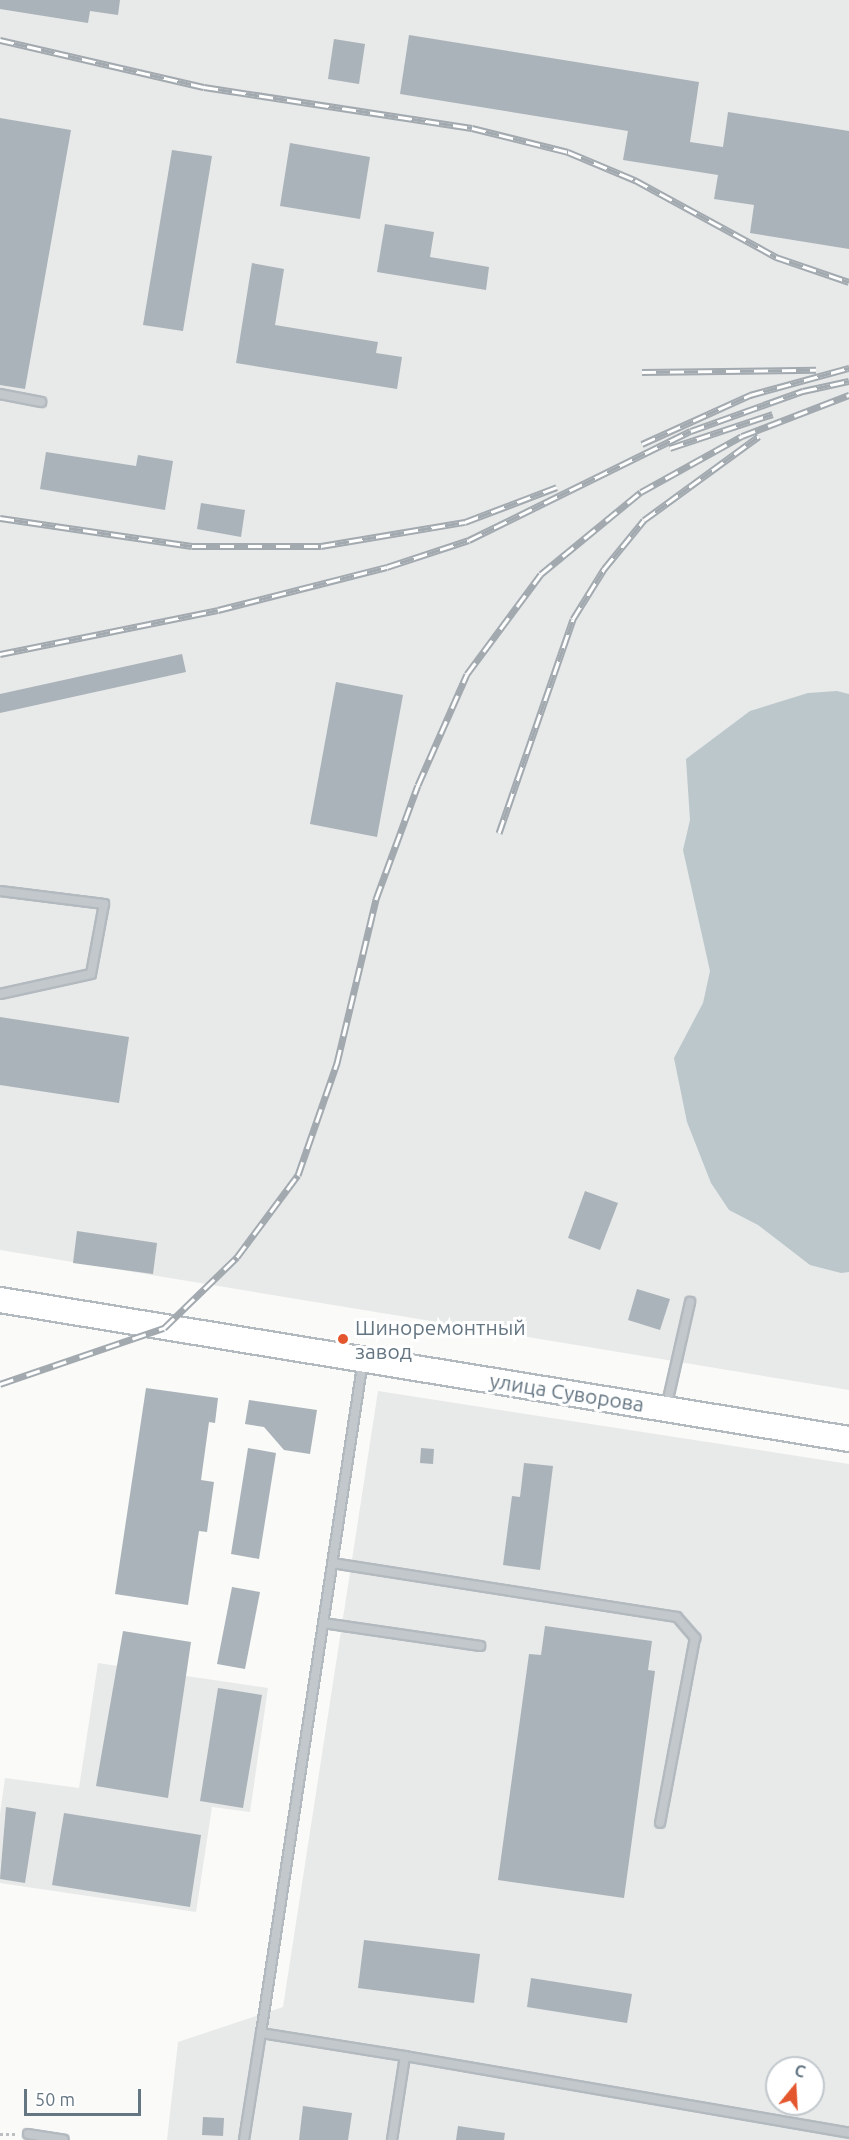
<!DOCTYPE html>
<meta charset="utf-8">
<style>
body{margin:0}
#map{position:relative;width:849px;height:2140px;overflow:hidden;background:#fafaf8;font-family:Ubuntu,sans-serif}
div>[style]{position:absolute}
.built>*{inset:0;background:#e8e9e9}
.water>*{inset:0;background:#bbc7cb}
.building>*{inset:0;background:#aab3b9}
.path>*{height:3px;margin-top:-1.5px;transform-origin:0;background:repeating-linear-gradient(90deg,#bbbfc2 0 3px,transparent 0 6px)}
.roads{filter:drop-shadow(2px 0 #b3babf) drop-shadow(-2px 0 #b3babf) drop-shadow(0 2px #b3babf) drop-shadow(0 -2px #b3babf)}
.lane>*{height:8px;margin:-4px;padding:0 4px;transform-origin:4px;border-radius:4px;background:#c3c8cc}
.secondary>*{height:24px;margin:-12px;padding:0 12px;transform-origin:12px;border-radius:12px;background:#fff}
.rail>*{height:7px;margin-top:-3.5px;transform-origin:0;background:repeating-linear-gradient(90deg,#fff 0 14px,#a2aab0 0 28px);box-sizing:border-box;border-block:2px solid #a2aab0}
.dots>*{width:16px;height:16px;translate:-50% -50%;box-sizing:border-box;border:3px solid #fff;border-radius:50%}
span{translate:-50% -50%;white-space:nowrap;text-align:center;line-height:1.15;-webkit-text-stroke:6px #fff;paint-order:stroke}
.poi-label{font-size:21px;color:#657683}
.left{translate:0 -50%;text-align:left}
.street-label{font-size:21px;color:#657683}
.north{position:absolute;left:765px;top:2056px;width:60px;height:60px;box-sizing:border-box;background:#fff;border:2px solid #c1c8cd;border-radius:50%;rotate:18deg;font-size:16px;font-weight:700;line-height:24px;text-align:center;color:#657683}
.north::after{content:'';display:block;margin:auto;width:21px;height:27px;background:#e4572e;clip-path:polygon(50% 0,100% 100%,50% 72%,0 100%)}
.scale{position:absolute;left:24px;top:2089px;width:117px;height:27px;box-sizing:border-box;border:3px solid #657683;border-top:0;padding-left:8px;font-size:18px;line-height:21px;white-space:nowrap;color:#657683;-webkit-text-stroke:4px #fff;paint-order:stroke}
</style>
<div id="map">
<div class="built">
<i style="clip-path:polygon(0 0,849px 0,849px 1390px,0 1250px)"></i>
<i style="clip-path:polygon(evenodd,378px 1391px,849px 1464px,849px 2140px,167px 2140px,178px 2042px,283px 2007px,378px 1391px,777px 2068px,813px 2068px,813px 2104px,777px 2104px,777px 2068px)"></i>
<i style="clip-path:polygon(98px 1663px,268px 1688px,250px 1812px,212px 1807px,196px 1912px,0 1883px,0 1814px,5px 1778px,79px 1788px)"></i>
</div>
<div class="water">
<i style="clip-path:polygon(837px 691px,849px 694px,849px 1272px,841px 1273px,810px 1265px,758px 1225px,729px 1210px,711px 1183px,687px 1122px,674px 1058px,703px 1003px,710px 971px,683px 850px,690px 820px,686px 759px,750px 711px,808px 693px)"></i>
</div>
<div class="building">
<i style="clip-path:polygon(0 0,120px 0,118px 15px,90px 11px,88px 23px,0 9px)"></i>
<i style="clip-path:polygon(409px 35px,699px 82px,690px 142px,723px 147px,728px 112px,849px 131px,849px 249px,750px 233px,754px 205px,714px 199px,718px 175px,623px 160px,628px 131px,400px 94px)"></i>
<i style="clip-path:polygon(334px 39px,365px 44px,359px 84px,328px 79px)"></i>
<i style="clip-path:polygon(0 118px,71px 130px,25px 389px,0 385px)"></i>
<i style="clip-path:polygon(290px 143px,370px 157px,360px 219px,280px 206px)"></i>
<i style="clip-path:polygon(172px 150px,212px 156px,183px 331px,143px 325px)"></i>
<i style="clip-path:polygon(385px 224px,434px 232px,430px 257px,489px 267px,486px 290px,377px 272px)"></i>
<i style="clip-path:polygon(252px 263px,284px 269px,275px 325px,378px 342px,376px 353px,402px 357px,397px 389px,236px 363px)"></i>
<i style="clip-path:polygon(46px 452px,136px 466px,138px 455px,173px 461px,165px 510px,40px 489px)"></i>
<i style="clip-path:polygon(201px 503px,245px 510px,241px 537px,197px 529px)"></i>
<i style="clip-path:polygon(182px 654px,186px 672px,0 713px,0 694px)"></i>
<i style="clip-path:polygon(336px 682px,403px 695px,377px 837px,310px 824px)"></i>
<i style="clip-path:polygon(0 1017px,129px 1037px,119px 1103px,0 1085px)"></i>
<i style="clip-path:polygon(585px 1191px,618px 1203px,600px 1250px,568px 1238px)"></i>
<i style="clip-path:polygon(77px 1231px,157px 1243px,153px 1274px,73px 1263px)"></i>
<i style="clip-path:polygon(637px 1289px,670px 1299px,660px 1330px,628px 1320px)"></i>
<i style="clip-path:polygon(146px 1388px,218px 1398px,215px 1423px,209px 1422px,201px 1480px,214px 1482px,207px 1532px,199px 1531px,188px 1605px,115px 1594px)"></i>
<i style="clip-path:polygon(249px 1400px,317px 1410px,310px 1454px,284px 1450px,264px 1427px,245px 1424px)"></i>
<i style="clip-path:polygon(248px 1448px,276px 1453px,259px 1559px,231px 1554px)"></i>
<i style="clip-path:polygon(421px 1448px,434px 1449px,433px 1464px,420px 1463px)"></i>
<i style="clip-path:polygon(524px 1463px,553px 1466px,540px 1570px,503px 1565px,512px 1496px,520px 1497px)"></i>
<i style="clip-path:polygon(232px 1587px,260px 1592px,245px 1669px,217px 1664px)"></i>
<i style="clip-path:polygon(545px 1626px,652px 1641px,648px 1670px,655px 1671px,624px 1898px,498px 1880px,529px 1654px,541px 1655px)"></i>
<i style="clip-path:polygon(123px 1631px,191px 1642px,168px 1798px,96px 1786px)"></i>
<i style="clip-path:polygon(218px 1688px,262px 1695px,243px 1808px,200px 1801px)"></i>
<i style="clip-path:polygon(6px 1807px,36px 1812px,25px 1883px,0 1879px)"></i>
<i style="clip-path:polygon(64px 1813px,201px 1835px,190px 1907px,52px 1885px)"></i>
<i style="clip-path:polygon(364px 1940px,480px 1954px,474px 2003px,358px 1988px)"></i>
<i style="clip-path:polygon(531px 1978px,632px 1994px,627px 2023px,527px 2007px)"></i>
<i style="clip-path:polygon(303px 2106px,352px 2113px,348px 2140px,299px 2140px)"></i>
<i style="clip-path:polygon(203px 2117px,224px 2118px,223px 2136px,202px 2135px)"></i>
<i style="clip-path:polygon(458px 2126px,505px 2133px,504px 2140px,456px 2140px)"></i>
</div>
<div class="path">
<i style="left:0;top:2134px;width:16px"></i>
</div>
<div class="roads">
<div class="lane">
<i style="left:0;top:394px;width:42px;rotate:11deg"></i>
<i style="left:0;top:891px;width:105px;rotate:7.1deg"></i>
<i style="left:104px;top:904px;width:71px;rotate:100.5deg"></i>
<i style="left:91px;top:974px;width:93px;rotate:167.6deg"></i>
<i style="left:666px;top:1408px;width:109px;rotate:-77.2deg"></i>
<i style="left:332px;top:1563px;width:349px;rotate:8.9deg"></i>
<i style="left:677px;top:1617px;width:28px;rotate:49deg"></i>
<i style="left:695px;top:1638px;width:188px;rotate:100.7deg"></i>
<i style="left:323px;top:1623px;width:159px;rotate:8.3deg"></i>
<i style="left:261px;top:2033px;width:681px;rotate:-81.38deg"></i>
<i style="left:405px;top:2056px;width:451px;rotate:9.8deg"></i>
<i style="left:28px;top:2134px;width:36px;rotate:9deg"></i>
<i style="left:244px;top:2140px;width:108px;rotate:-81deg"></i>
<i style="left:261px;top:2033px;width:146px;rotate:9.1deg"></i>
<i style="left:405px;top:2056px;width:85px;rotate:98.8deg"></i>
</div>
<div class="secondary">
<i style="left:0;top:1300px;width:860px;rotate:9.3deg"></i>
</div>
</div>
<div class="rail">
<i style="left:0;top:40px;width:209px;rotate:13deg"></i>
<i style="left:204px;top:87px;width:271px;rotate:8.7deg"></i>
<i style="left:472px;top:128px;width:99px;rotate:14deg"></i>
<i style="left:568px;top:152px;width:73px;rotate:22.7deg"></i>
<i style="left:635px;top:180px;width:161px;rotate:28.6deg"></i>
<i style="left:776px;top:257px;width:77px;rotate:18.9deg"></i>
<i style="left:642px;top:372px;width:174px;rotate:-0.7deg"></i>
<i style="left:642px;top:444px;width:119px;rotate:-24.4deg"></i>
<i style="left:750px;top:395px;width:103px;rotate:-15.3deg"></i>
<i style="left:670px;top:448px;width:108px;rotate:-18.3deg"></i>
<i style="left:0;top:518px;width:194px;rotate:8.3deg"></i>
<i style="left:192px;top:546px;width:129px"></i>
<i style="left:321px;top:546px;width:146px;rotate:-9.5deg"></i>
<i style="left:465px;top:522px;width:98px;rotate:-20.8deg"></i>
<i style="left:0;top:654px;width:222px;rotate:-11.4deg"></i>
<i style="left:218px;top:610px;width:174px;rotate:-14.3deg"></i>
<i style="left:387px;top:567px;width:86px;rotate:-18.2deg"></i>
<i style="left:469px;top:540px;width:247px;rotate:-26.2deg"></i>
<i style="left:691px;top:431px;width:119px;rotate:-19.7deg"></i>
<i style="left:803px;top:391px;width:47px;rotate:-12.3deg"></i>
<i style="left:499px;top:833px;width:226px;rotate:-70.9deg"></i>
<i style="left:573px;top:619px;width:59px;rotate:-58.2deg"></i>
<i style="left:604px;top:569px;width:63px;rotate:-50.8deg"></i>
<i style="left:644px;top:520px;width:142px;rotate:-36.1deg"></i>
<i style="left:0;top:1384px;width:173px;rotate:-18.9deg"></i>
<i style="left:164px;top:1328px;width:102px;rotate:-44.2deg"></i>
<i style="left:237px;top:1257px;width:102px;rotate:-53.4deg"></i>
<i style="left:298px;top:1175px;width:119px;rotate:-70.8deg"></i>
<i style="left:337px;top:1063px;width:169px;rotate:-76.6deg"></i>
<i style="left:376px;top:899px;width:121px;rotate:-69.8deg"></i>
<i style="left:418px;top:785px;width:121px;rotate:-66.2deg"></i>
<i style="left:467px;top:674px;width:124px;rotate:-53.5deg"></i>
<i style="left:541px;top:574px;width:129px;rotate:-39.4deg"></i>
<i style="left:641px;top:492px;width:115px;rotate:-29deg"></i>
<i style="left:742px;top:436px;width:115px;rotate:-21deg"></i>
</div>
<div class="dots">
<i style="left:343px;top:1339px;background:#e4572e"></i>
</div>
<div class="poi-label">
<span class="left" style="left:355px;top:1339px">Шиноремонтный<br>завод</span>
</div>
<div class="street-label">
<span style="left:567px;top:1392px;rotate:9deg">улица Суворова</span>
</div>
<div class="north">С</div>
<div class="scale">50 m</div>
</div>
